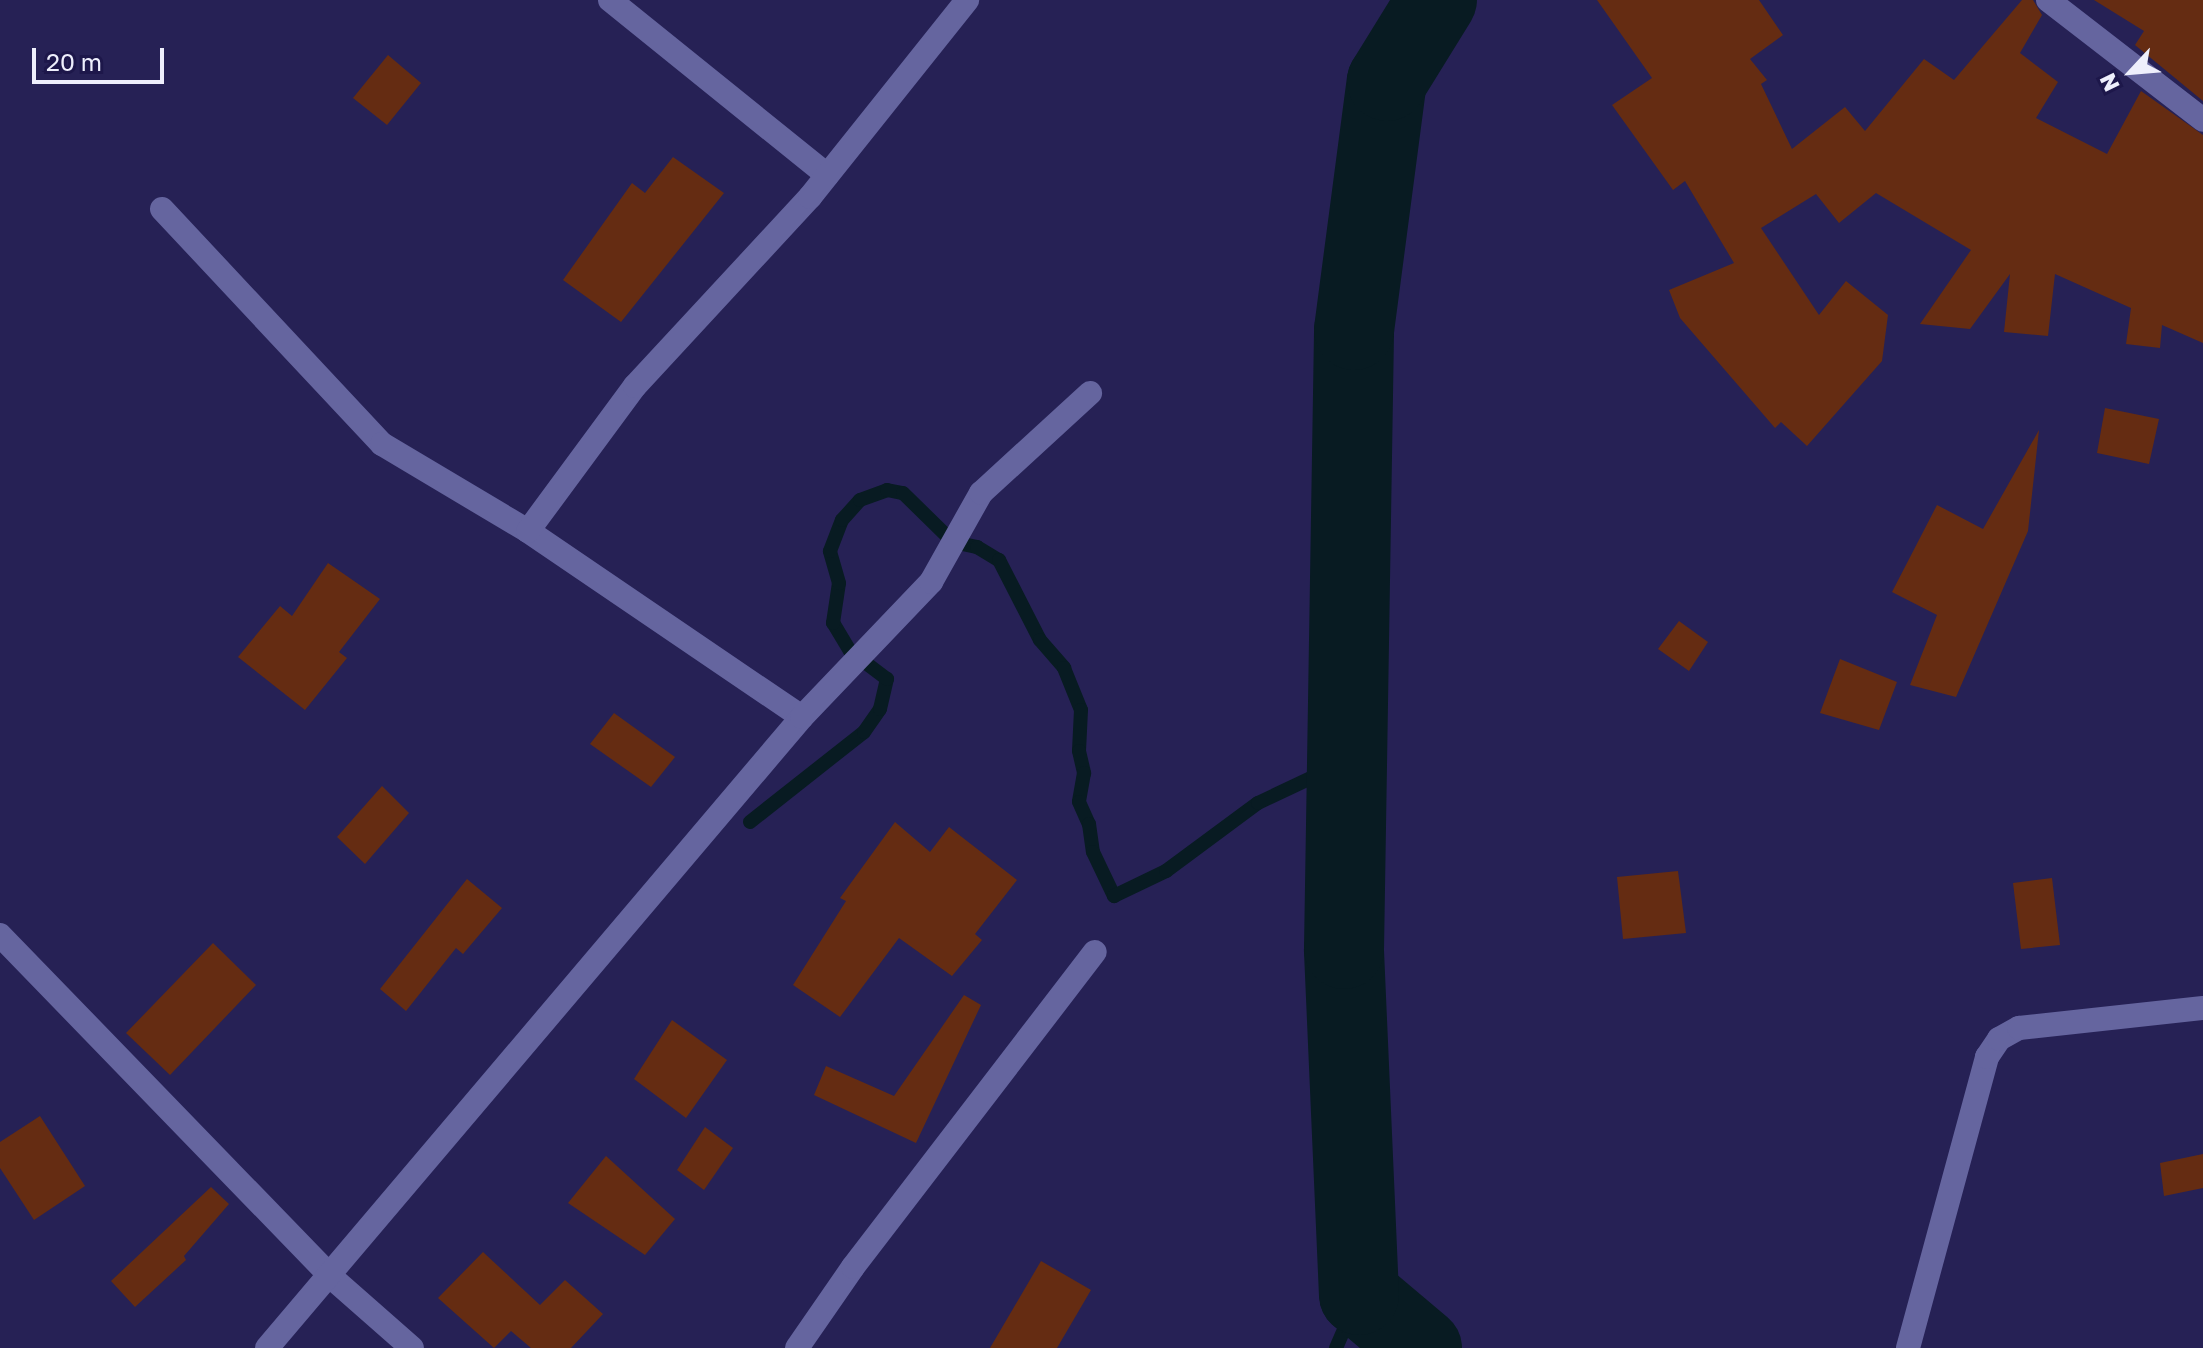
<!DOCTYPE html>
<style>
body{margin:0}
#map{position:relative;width:2203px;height:1348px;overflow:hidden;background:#262155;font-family:"Golos Text",sans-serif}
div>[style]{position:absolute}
.stream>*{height:14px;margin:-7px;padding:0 7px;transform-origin:7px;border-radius:7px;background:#081b22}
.river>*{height:80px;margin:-40px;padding:0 40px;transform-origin:40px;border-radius:40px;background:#081b22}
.building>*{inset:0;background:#652c12}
.street>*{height:24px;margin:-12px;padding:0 12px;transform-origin:12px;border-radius:12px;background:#65659f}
span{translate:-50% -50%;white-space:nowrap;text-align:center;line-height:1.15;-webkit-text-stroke:8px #1d174a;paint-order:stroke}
.north{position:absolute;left:2091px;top:32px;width:80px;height:80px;-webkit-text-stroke:6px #1d174a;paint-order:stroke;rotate:244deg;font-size:22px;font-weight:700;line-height:32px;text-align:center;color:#eeeffc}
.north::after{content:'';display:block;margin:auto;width:28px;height:36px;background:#eeeffc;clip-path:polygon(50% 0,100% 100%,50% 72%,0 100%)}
.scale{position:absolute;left:32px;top:48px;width:132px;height:36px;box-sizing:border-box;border:4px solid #eeeffc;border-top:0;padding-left:10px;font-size:24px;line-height:28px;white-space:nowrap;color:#eeeffc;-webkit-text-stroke:6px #1d174a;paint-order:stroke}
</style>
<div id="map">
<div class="stream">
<i style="left:750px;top:822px;width:145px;rotate:-38.3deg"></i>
<i style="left:864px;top:732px;width:28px;rotate:-55deg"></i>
<i style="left:880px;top:709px;width:31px;rotate:-77deg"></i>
<i style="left:887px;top:679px;width:46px;rotate:-142.9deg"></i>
<i style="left:850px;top:651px;width:33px;rotate:-121deg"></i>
<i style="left:833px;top:623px;width:40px;rotate:-81.5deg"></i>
<i style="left:839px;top:583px;width:33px;rotate:-106deg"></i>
<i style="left:830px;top:551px;width:33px;rotate:-69deg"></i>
<i style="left:842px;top:520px;width:27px;rotate:-48deg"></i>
<i style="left:860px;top:500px;width:29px;rotate:-20deg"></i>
<i style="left:887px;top:490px;width:16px;rotate:11deg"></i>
<i style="left:903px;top:493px;width:70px;rotate:44.4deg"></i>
<i style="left:953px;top:542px;width:25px;rotate:12deg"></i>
<i style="left:977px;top:547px;width:26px;rotate:31deg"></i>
<i style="left:999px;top:560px;width:90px;rotate:62.9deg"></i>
<i style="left:1040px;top:640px;width:37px;rotate:49deg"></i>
<i style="left:1064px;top:668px;width:45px;rotate:68deg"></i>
<i style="left:1081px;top:710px;width:41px;rotate:92.8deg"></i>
<i style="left:1079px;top:751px;width:23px;rotate:77deg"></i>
<i style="left:1084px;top:773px;width:29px;rotate:100deg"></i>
<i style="left:1079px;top:802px;width:24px;rotate:66deg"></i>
<i style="left:1089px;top:824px;width:28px;rotate:82deg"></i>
<i style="left:1093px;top:852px;width:49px;rotate:64.5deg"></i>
<i style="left:1114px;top:896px;width:58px;rotate:-25.7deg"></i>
<i style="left:1166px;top:871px;width:114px;rotate:-36.5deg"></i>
<i style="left:1258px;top:803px;width:101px;rotate:-25.3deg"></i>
<i style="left:1336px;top:1348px;width:58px;rotate:-66.5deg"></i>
</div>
<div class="river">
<i style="left:1422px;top:1348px;width:82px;rotate:-139.9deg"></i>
<i style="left:1359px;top:1295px;width:346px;rotate:-92.5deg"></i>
<i style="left:1344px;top:949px;width:619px;rotate:-89.07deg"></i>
<i style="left:1354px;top:330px;width:251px;rotate:-82.5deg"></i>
<i style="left:1387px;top:81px;width:95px;rotate:-58.3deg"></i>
</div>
<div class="building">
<i style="clip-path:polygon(1597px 0,1759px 0,1783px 35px,1750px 59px,1767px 80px,1761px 84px,1792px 149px,1845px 107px,1865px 131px,1924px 59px,1954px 80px,2022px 0,2033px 0,2042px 15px,2020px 53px,2058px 82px,2036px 118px,2107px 154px,2141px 91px,2203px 135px,2203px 343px,2162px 325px,2160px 348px,2126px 344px,2131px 308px,2055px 274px,2048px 336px,2004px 332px,2010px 274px,1970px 329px,1920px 324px,1971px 250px,1876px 193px,1839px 223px,1816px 194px,1761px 228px,1819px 315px,1846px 281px,1888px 315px,1882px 361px,1807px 446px,1781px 422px,1775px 428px,1680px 318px,1669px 290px,1734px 263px,1685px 181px,1673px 190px,1612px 105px,1652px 78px)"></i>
<i style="clip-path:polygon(2094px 0,2203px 0,2203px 101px,2135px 45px,2144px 31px)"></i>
<i style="clip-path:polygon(388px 55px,421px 83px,387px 125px,353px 98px)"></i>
<i style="clip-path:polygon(673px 157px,724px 193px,621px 322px,563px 280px,632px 183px,645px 193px)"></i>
<i style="clip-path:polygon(2105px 408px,2159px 419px,2149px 464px,2097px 453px)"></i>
<i style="clip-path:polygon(2039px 430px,2028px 531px,1956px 697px,1910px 685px,1937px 615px,1892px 592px,1937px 505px,1983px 529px)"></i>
<i style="clip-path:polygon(328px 563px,380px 599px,339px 652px,347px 658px,305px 710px,238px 657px,280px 606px,292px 616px)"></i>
<i style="clip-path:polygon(1679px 621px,1708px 642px,1689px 671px,1658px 649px)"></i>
<i style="clip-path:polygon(1840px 659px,1897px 682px,1879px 730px,1820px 713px)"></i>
<i style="clip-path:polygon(614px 713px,675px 757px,651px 787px,590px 744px)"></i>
<i style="clip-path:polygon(382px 786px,409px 813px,365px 864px,337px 837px)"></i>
<i style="clip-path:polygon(895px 822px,930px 852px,949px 827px,1017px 880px,975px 934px,982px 940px,952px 976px,899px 938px,840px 1017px,793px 985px,846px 901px,840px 898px)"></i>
<i style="clip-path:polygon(1678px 871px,1686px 933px,1623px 939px,1617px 877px)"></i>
<i style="clip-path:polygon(2052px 878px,2060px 945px,2021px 949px,2013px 883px)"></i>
<i style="clip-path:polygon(467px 879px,502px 908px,463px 954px,456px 948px,406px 1011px,380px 989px)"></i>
<i style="clip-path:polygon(213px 943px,256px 985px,170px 1075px,126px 1033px)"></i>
<i style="clip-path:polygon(964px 995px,981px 1005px,916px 1143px,814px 1095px,826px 1066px,894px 1096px)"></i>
<i style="clip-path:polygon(672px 1020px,727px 1060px,686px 1118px,634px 1079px)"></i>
<i style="clip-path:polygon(40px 1116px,85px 1186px,34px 1220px,0 1168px,0 1142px)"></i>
<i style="clip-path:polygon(705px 1127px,733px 1148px,704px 1190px,677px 1170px)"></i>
<i style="clip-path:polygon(2203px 1154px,2203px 1188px,2164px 1196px,2160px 1163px)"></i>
<i style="clip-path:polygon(606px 1156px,675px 1219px,645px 1255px,568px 1203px)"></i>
<i style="clip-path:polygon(211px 1187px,229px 1204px,184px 1256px,186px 1260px,135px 1307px,111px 1281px)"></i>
<i style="clip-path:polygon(483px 1252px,540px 1305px,565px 1280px,603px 1314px,571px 1348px,531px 1348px,511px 1331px,494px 1348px,438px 1298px)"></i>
<i style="clip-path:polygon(1041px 1261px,1091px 1290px,1057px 1348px,990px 1348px)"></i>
</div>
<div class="street">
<i style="left:610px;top:0;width:279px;rotate:38.9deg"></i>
<i style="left:2048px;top:0;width:196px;rotate:37.7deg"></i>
<i style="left:162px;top:209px;width:322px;rotate:46.9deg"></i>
<i style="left:382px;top:444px;width:170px;rotate:30.8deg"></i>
<i style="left:528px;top:531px;width:331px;rotate:34.2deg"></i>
<i style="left:528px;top:531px;width:180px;rotate:-53.6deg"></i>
<i style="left:635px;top:386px;width:258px;rotate:-47.2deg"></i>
<i style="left:810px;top:197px;width:252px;rotate:-51.4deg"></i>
<i style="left:0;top:935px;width:475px;rotate:45.9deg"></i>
<i style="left:330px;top:1276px;width:109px;rotate:41.3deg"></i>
<i style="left:267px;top:1348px;width:827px;rotate:-49.71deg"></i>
<i style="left:802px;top:717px;width:187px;rotate:-46.3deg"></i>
<i style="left:931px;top:582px;width:102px;rotate:-60.7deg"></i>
<i style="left:981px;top:493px;width:148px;rotate:-42.5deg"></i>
<i style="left:797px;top:1348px;width:98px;rotate:-55.3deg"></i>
<i style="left:853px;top:1267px;width:397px;rotate:-52.5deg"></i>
<i style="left:1908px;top:1348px;width:302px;rotate:-74.8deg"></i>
<i style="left:1987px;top:1057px;width:22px;rotate:-56deg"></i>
<i style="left:1999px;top:1039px;width:23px;rotate:-29deg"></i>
<i style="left:2019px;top:1028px;width:185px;rotate:-6.2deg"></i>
</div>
<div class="north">N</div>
<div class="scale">20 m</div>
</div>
